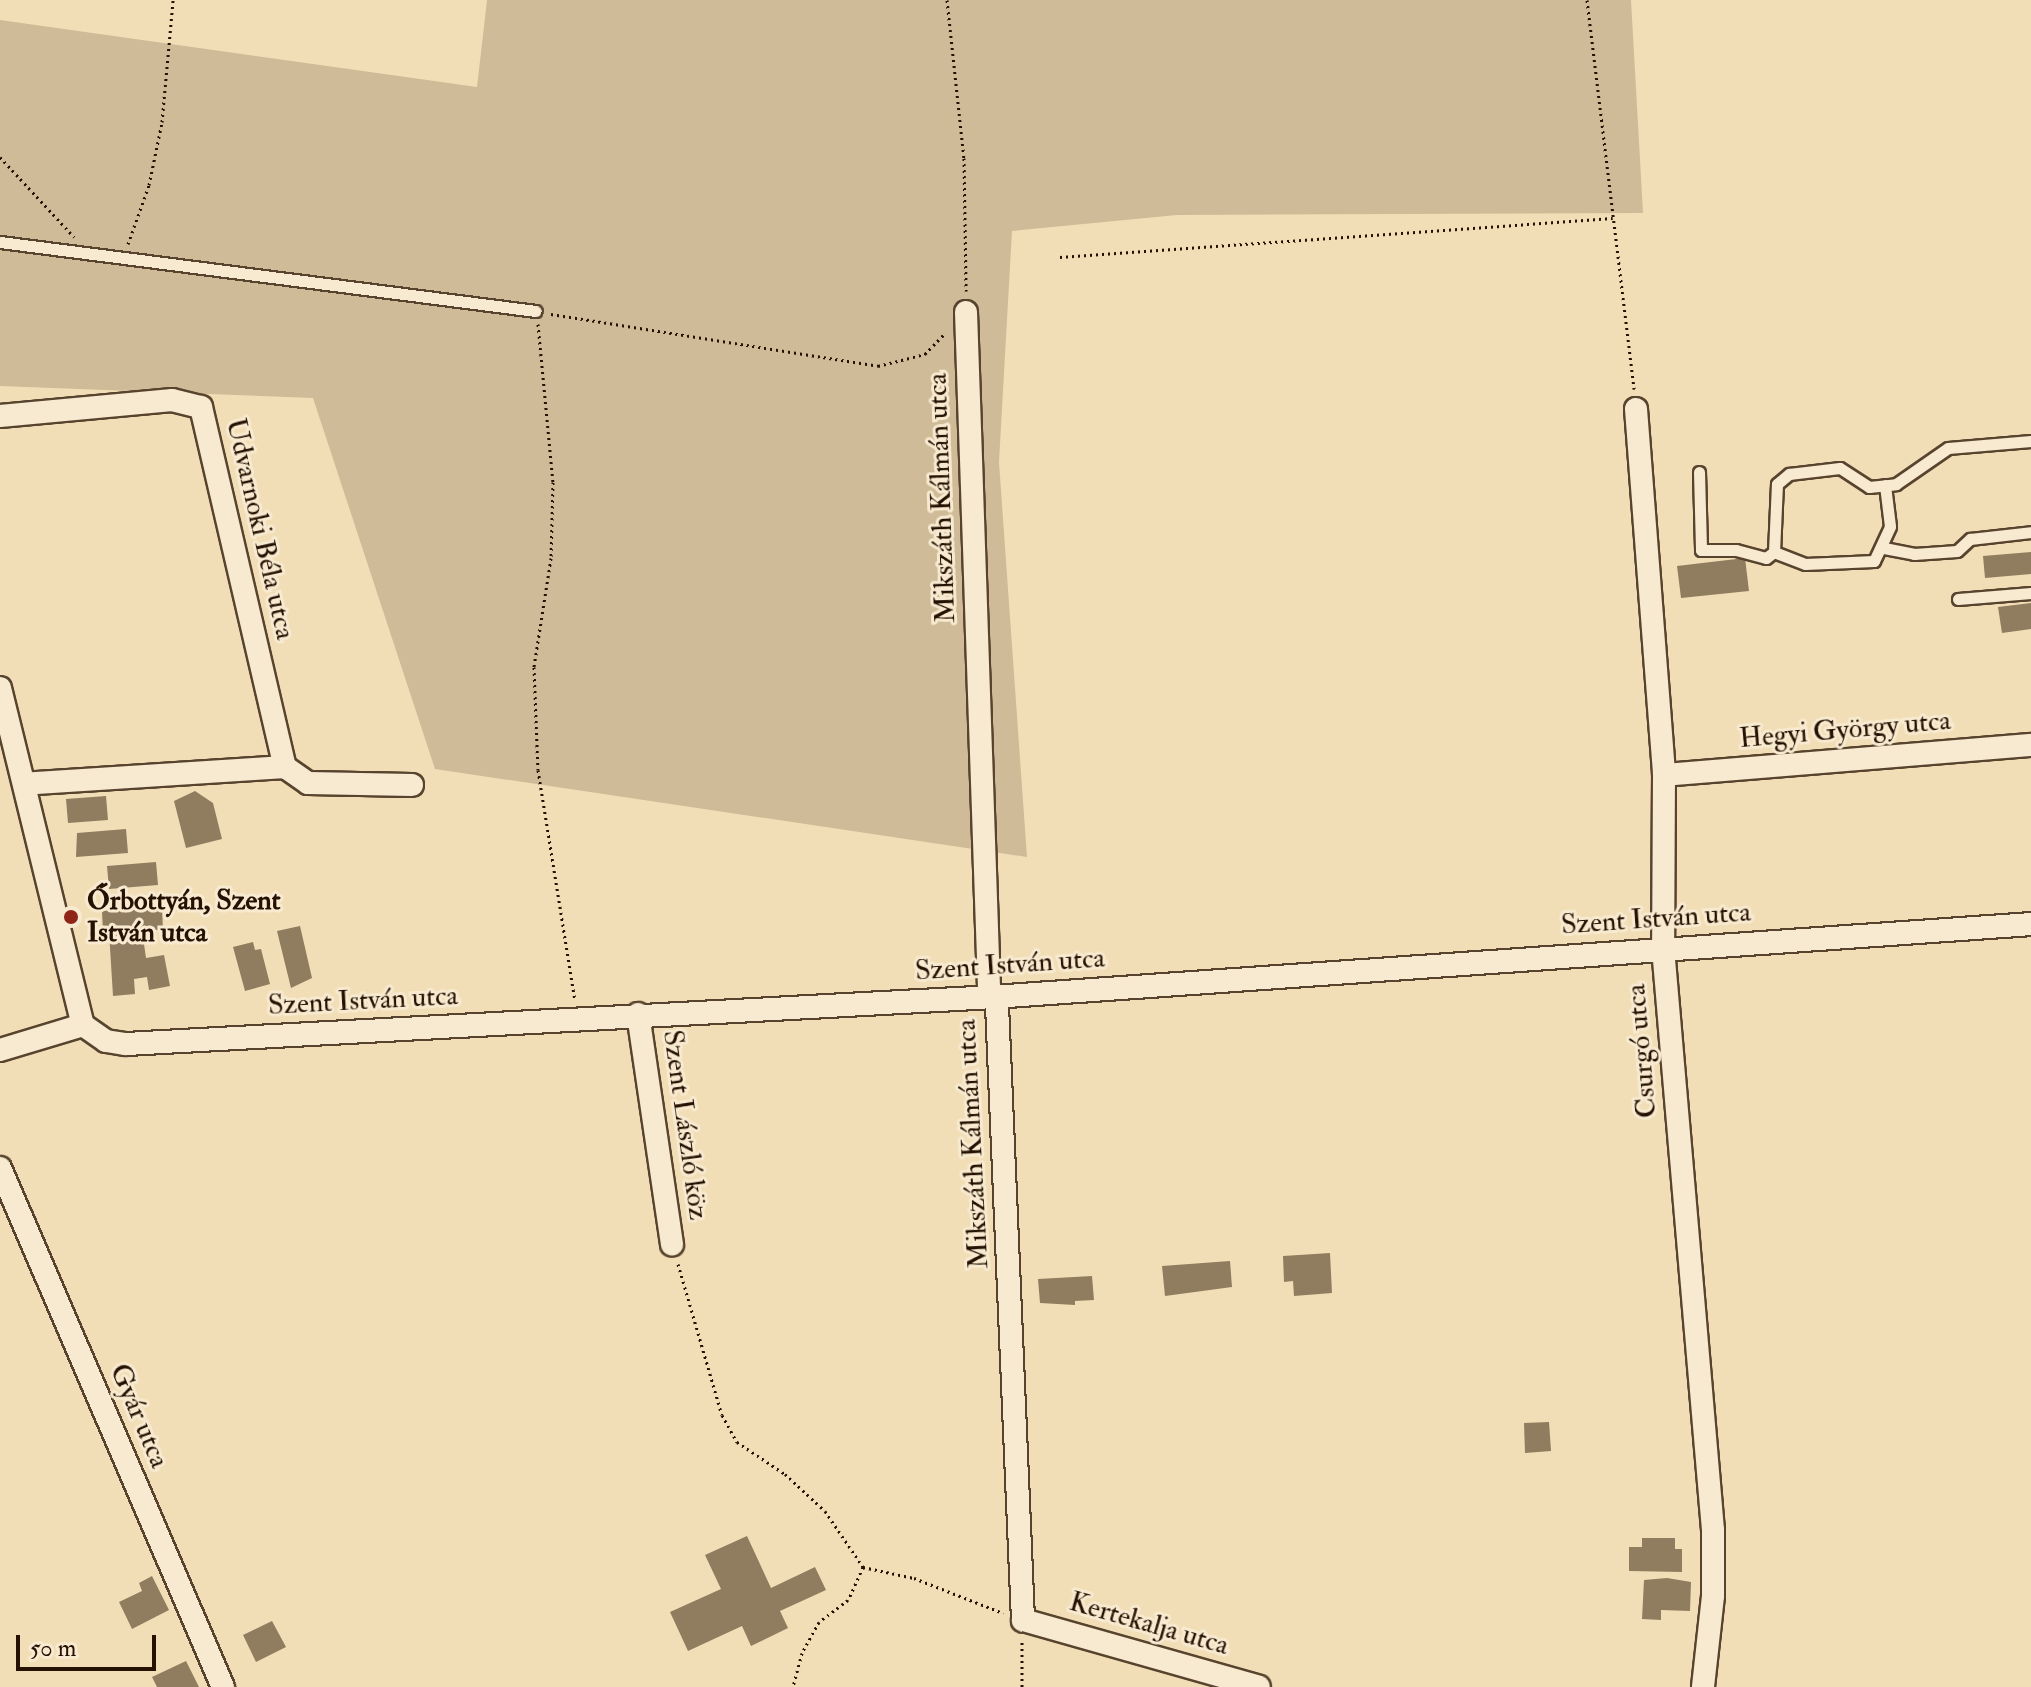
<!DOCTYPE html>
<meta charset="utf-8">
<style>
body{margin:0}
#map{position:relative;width:2031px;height:1687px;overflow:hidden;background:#f2deb6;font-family:"IM FELL Double Pica",serif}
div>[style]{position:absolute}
.green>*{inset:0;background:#cfbb97}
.building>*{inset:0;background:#907c5f}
.path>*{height:3px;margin-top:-1.5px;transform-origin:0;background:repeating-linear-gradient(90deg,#251101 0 2px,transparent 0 6px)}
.roads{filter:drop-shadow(2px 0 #58442e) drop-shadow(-2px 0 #58442e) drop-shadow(0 2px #58442e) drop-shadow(0 -2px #58442e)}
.lane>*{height:11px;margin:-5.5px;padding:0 5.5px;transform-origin:5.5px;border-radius:5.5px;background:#f7ead0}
.street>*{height:22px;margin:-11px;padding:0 11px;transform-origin:11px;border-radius:11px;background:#f7ead0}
.dots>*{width:22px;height:22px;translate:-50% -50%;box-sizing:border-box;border:4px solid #f7ead0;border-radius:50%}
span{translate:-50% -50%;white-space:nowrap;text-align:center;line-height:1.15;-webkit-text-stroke:6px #f7ead0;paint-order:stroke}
.street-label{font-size:28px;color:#251101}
.poi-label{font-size:28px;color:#251101;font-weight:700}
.left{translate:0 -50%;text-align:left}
.scale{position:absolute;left:16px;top:1635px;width:140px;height:36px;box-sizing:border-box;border:4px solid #251101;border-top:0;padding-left:10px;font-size:24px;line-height:28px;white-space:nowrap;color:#251101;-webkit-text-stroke:6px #f7ead0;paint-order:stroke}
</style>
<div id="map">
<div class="green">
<i style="clip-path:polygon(487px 0,1631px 0,1643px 213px,1177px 215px,1012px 231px,999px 462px,1027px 857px,435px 769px,313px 398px,0 386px,0 20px,477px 87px)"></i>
</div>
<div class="building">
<i style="clip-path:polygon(2031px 552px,2031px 574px,1985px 578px,1983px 556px)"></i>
<i style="clip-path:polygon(1745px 558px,1749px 591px,1681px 598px,1677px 566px)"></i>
<i style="clip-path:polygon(2031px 603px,2031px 629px,2002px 633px,1998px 607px)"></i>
<i style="clip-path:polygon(195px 791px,213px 803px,222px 839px,186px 848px,174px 801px)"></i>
<i style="clip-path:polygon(106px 796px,108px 820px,68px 823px,66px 799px)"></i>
<i style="clip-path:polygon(126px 829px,128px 853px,76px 857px,77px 833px)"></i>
<i style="clip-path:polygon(156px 862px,158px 885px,109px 889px,107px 866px)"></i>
<i style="clip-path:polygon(162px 908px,163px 930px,142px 930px,146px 958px,164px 955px,170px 986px,149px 990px,147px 977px,134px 979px,135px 994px,113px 996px,109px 932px,103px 932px,102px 911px)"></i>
<i style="clip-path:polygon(300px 926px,312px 978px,291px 988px,277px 931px)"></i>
<i style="clip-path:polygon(253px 942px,255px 950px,261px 949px,270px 984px,245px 991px,233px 947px)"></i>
<i style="clip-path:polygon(1330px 1253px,1332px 1293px,1294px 1296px,1293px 1281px,1284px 1282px,1283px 1256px)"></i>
<i style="clip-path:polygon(1230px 1261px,1232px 1287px,1165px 1296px,1162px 1266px)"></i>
<i style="clip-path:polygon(1092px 1276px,1094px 1300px,1075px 1301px,1075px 1305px,1040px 1303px,1038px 1279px)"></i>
<i style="clip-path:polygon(1549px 1422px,1551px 1451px,1525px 1453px,1524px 1423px)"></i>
<i style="clip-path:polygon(747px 1536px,771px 1588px,815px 1567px,826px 1590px,780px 1611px,788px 1628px,751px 1646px,742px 1626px,688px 1651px,670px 1612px,721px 1589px,705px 1555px)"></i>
<i style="clip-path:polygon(1642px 1538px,1675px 1538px,1675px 1549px,1682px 1549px,1682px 1572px,1629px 1571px,1629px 1547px,1642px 1547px)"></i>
<i style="clip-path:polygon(152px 1576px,169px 1610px,132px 1629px,119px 1602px,142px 1591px,139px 1583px)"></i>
<i style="clip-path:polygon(1667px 1578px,1691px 1582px,1690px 1611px,1661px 1610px,1661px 1620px,1642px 1619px,1644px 1580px)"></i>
<i style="clip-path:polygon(272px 1621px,286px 1647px,256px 1662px,243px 1635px)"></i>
<i style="clip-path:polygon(186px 1661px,199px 1687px,157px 1687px,152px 1677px)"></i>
</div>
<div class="path">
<i style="left:947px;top:0;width:159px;rotate:83.9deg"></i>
<i style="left:964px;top:158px;width:133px;rotate:89.1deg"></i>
<i style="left:1587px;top:0;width:392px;rotate:83.1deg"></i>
<i style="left:0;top:157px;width:109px;rotate:47.2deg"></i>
<i style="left:128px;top:244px;width:63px;rotate:-70.4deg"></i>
<i style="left:149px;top:185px;width:64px;rotate:-78.3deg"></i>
<i style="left:162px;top:122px;width:122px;rotate:-84.8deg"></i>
<i style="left:1060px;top:257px;width:554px;rotate:-4.03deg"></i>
<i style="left:551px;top:314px;width:331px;rotate:9deg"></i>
<i style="left:878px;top:366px;width:49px;rotate:-14.3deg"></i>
<i style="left:925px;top:354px;width:29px;rotate:-46deg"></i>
<i style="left:538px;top:324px;width:159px;rotate:84.6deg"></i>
<i style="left:553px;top:482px;width:76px;rotate:91.5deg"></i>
<i style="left:551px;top:558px;width:110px;rotate:98.9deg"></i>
<i style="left:534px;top:667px;width:103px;rotate:87.8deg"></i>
<i style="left:538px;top:770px;width:233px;rotate:80.9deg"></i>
<i style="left:678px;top:1264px;width:157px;rotate:73.8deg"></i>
<i style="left:722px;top:1415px;width:31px;rotate:61deg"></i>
<i style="left:737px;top:1442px;width:58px;rotate:33.7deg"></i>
<i style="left:785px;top:1474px;width:54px;rotate:42.8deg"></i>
<i style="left:825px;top:1511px;width:68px;rotate:55.8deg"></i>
<i style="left:863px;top:1567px;width:36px;rotate:114deg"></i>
<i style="left:848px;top:1600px;width:36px;rotate:143deg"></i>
<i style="left:819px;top:1622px;width:35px;rotate:119deg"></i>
<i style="left:802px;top:1653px;width:35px;rotate:105deg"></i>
<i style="left:863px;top:1567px;width:52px;rotate:12.2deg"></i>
<i style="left:914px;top:1578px;width:96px;rotate:21.5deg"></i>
<i style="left:1022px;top:1687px;width:48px;rotate:-90deg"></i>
</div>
<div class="roads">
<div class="lane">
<i style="left:0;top:242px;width:540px;rotate:7.34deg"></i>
<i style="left:1699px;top:472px;width:78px;rotate:88.5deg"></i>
<i style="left:1701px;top:550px;width:35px"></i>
<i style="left:1736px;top:550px;width:31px;rotate:15deg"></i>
<i style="left:1766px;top:558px;width:10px;rotate:-37deg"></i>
<i style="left:1774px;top:552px;width:68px;rotate:-87.5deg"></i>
<i style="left:1777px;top:484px;width:16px;rotate:-40deg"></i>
<i style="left:1789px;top:474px;width:51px;rotate:-6.7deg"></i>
<i style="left:1840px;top:468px;width:35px;rotate:33deg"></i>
<i style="left:1869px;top:487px;width:27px;rotate:-6deg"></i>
<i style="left:1896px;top:484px;width:63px;rotate:-34.7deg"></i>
<i style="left:1948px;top:448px;width:83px;rotate:-4.8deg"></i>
<i style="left:1884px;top:548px;width:31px;rotate:11deg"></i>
<i style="left:1914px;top:554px;width:43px;rotate:-4deg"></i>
<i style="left:1957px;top:551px;width:18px;rotate:-43deg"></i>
<i style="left:1970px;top:539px;width:61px;rotate:-6.5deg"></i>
<i style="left:1774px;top:552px;width:33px;rotate:21deg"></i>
<i style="left:1805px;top:564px;width:69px;rotate:-2.5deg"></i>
<i style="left:1874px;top:561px;width:38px;rotate:-65deg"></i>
<i style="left:1890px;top:526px;width:41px;rotate:-97deg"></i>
<i style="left:1958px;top:599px;width:73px;rotate:-4.7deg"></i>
</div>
<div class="street">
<i style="left:966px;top:312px;width:676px;rotate:88.05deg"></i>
<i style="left:989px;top:988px;width:19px;rotate:65deg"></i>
<i style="left:997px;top:1005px;width:616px;rotate:87.58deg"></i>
<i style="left:1023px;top:1620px;width:245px;rotate:15.8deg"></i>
<i style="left:1636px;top:409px;width:367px;rotate:85.6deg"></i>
<i style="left:1664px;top:775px;width:173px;rotate:90.3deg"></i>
<i style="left:1663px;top:948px;width:584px;rotate:85.09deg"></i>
<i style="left:1713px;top:1530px;width:66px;rotate:90deg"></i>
<i style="left:1713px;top:1596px;width:92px;rotate:96.3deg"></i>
<i style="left:0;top:416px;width:173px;rotate:-5.3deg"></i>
<i style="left:172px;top:400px;width:30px;rotate:14deg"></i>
<i style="left:201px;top:407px;width:370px;rotate:76.9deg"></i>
<i style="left:285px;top:767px;width:261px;rotate:176.3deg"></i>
<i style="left:0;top:688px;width:347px;rotate:76.2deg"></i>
<i style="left:285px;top:767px;width:28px;rotate:35deg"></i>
<i style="left:308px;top:783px;width:104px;rotate:1.1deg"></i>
<i style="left:1664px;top:775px;width:368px;rotate:-4.7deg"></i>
<i style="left:638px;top:1014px;width:233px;rotate:81.6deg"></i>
<i style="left:83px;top:1025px;width:28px;rotate:35deg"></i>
<i style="left:106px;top:1041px;width:20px;rotate:9deg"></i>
<i style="left:126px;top:1044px;width:868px;rotate:-3.1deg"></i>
<i style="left:993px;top:997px;width:1041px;rotate:-4.02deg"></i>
<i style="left:0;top:1050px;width:87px;rotate:-16.8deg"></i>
<i style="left:0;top:1168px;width:565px;rotate:66.75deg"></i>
</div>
</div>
<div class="dots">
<i style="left:71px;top:917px;background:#8f2418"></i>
</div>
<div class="street-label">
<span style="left:942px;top:498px;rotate:-92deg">Mikszáth Kálmán utca</span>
<span style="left:260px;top:529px;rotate:77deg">Udvarnoki Béla utca</span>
<span style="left:1845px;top:730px;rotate:-5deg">Hegyi György utca</span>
<span style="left:1656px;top:919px;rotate:-4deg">Szent István utca</span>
<span style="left:1010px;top:965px;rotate:-4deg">Szent István utca</span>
<span style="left:363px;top:1001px;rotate:-3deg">Szent István utca</span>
<span style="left:1642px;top:1051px;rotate:-95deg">Csurgó utca</span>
<span style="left:685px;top:1125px;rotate:82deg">Szent László köz</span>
<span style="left:973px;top:1144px;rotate:-93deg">Mikszáth Kálmán utca</span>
<span style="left:139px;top:1416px;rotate:67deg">Gyár utca</span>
<span style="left:1149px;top:1624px;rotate:16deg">Kertekalja utca</span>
</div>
<div class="poi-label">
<span class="left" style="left:87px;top:917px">Őrbottyán, Szent<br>István utca</span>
</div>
<div class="scale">50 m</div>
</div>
